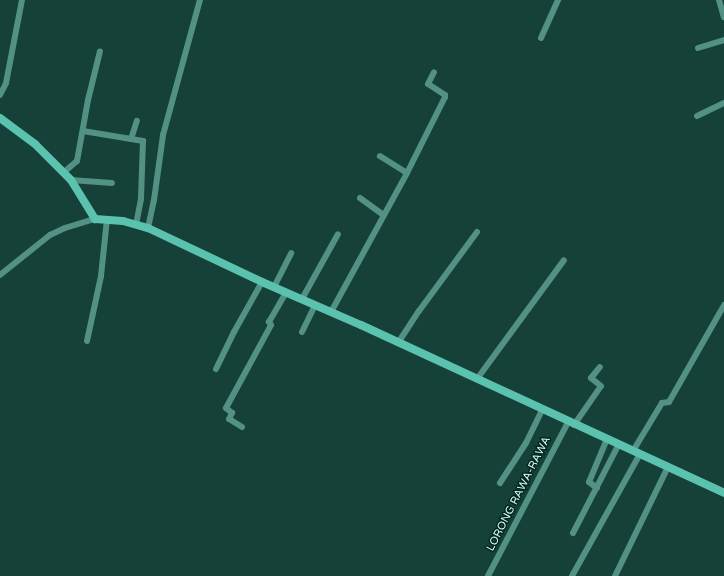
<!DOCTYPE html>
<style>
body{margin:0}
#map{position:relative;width:724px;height:576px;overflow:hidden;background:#154139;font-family:"Varela Round",sans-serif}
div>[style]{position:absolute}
.street>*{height:6px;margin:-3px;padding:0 3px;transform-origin:3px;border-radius:3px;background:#539184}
.secondary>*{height:8px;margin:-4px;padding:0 4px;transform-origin:4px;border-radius:4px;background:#5ac2ae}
span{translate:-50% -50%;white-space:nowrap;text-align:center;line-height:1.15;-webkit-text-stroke:3px #032620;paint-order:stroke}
.street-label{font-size:11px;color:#d5fbf2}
</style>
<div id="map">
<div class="street">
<i style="left:719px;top:0;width:18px;rotate:74deg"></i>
<i style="left:541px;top:38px;width:42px;rotate:-65.9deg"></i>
<i style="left:698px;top:48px;width:27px;rotate:-17deg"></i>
<i style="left:0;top:95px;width:13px;rotate:-63deg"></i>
<i style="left:6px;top:83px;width:85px;rotate:-79.1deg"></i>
<i style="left:697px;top:116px;width:30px;rotate:-26deg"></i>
<i style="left:83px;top:131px;width:61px;rotate:9.5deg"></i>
<i style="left:143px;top:141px;width:58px;rotate:92deg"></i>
<i style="left:141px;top:199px;width:25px;rotate:101deg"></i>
<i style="left:131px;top:139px;width:19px;rotate:-72deg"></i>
<i style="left:63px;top:173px;width:18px;rotate:-41deg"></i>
<i style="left:77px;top:161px;width:62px;rotate:-79.8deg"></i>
<i style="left:88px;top:100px;width:50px;rotate:-76.2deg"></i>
<i style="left:407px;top:173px;width:85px;rotate:-63.4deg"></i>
<i style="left:445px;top:97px;width:2px;rotate:-90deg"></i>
<i style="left:445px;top:95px;width:20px;rotate:-147deg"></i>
<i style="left:428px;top:84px;width:13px;rotate:-63deg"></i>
<i style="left:71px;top:180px;width:41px;rotate:4.2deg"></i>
<i style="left:360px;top:198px;width:29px;rotate:36deg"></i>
<i style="left:148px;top:228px;width:29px;rotate:-78deg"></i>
<i style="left:154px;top:200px;width:66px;rotate:-82.1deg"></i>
<i style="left:163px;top:135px;width:140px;rotate:-74.7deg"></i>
<i style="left:0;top:275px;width:64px;rotate:-38.7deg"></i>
<i style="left:50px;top:235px;width:17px;rotate:-25deg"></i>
<i style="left:65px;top:228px;width:31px;rotate:-17deg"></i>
<i style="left:274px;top:287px;width:38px;rotate:-63deg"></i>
<i style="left:302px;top:299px;width:74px;rotate:-61deg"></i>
<i style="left:331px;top:312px;width:158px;rotate:-61.3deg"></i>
<i style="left:407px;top:173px;width:32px;rotate:-148deg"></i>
<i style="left:302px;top:332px;width:30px;rotate:-64deg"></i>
<i style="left:87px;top:341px;width:66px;rotate:-77.8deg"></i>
<i style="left:101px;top:276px;width:57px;rotate:-84deg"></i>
<i style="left:398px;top:343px;width:38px;rotate:-57deg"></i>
<i style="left:419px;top:311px;width:98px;rotate:-53.7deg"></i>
<i style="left:216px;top:369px;width:41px;rotate:-64.1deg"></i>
<i style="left:234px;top:332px;width:57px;rotate:-60.8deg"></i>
<i style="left:477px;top:379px;width:147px;rotate:-53.8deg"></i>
<i style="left:574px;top:425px;width:47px;rotate:-55.3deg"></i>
<i style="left:601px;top:386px;width:13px;rotate:-141deg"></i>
<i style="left:591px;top:378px;width:14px;rotate:-51deg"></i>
<i style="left:242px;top:427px;width:15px;rotate:-148deg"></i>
<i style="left:229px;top:419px;width:7px;rotate:-63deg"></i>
<i style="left:232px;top:413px;width:8px;rotate:-140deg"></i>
<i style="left:226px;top:408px;width:94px;rotate:-61.5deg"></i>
<i style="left:271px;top:325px;width:4px;rotate:-124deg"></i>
<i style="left:269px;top:322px;width:34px;rotate:-60deg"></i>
<i style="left:633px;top:451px;width:56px;rotate:-58.9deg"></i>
<i style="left:662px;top:403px;width:7px;rotate:-8deg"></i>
<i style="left:669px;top:402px;width:112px;rotate:-60.4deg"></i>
<i style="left:500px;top:483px;width:48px;rotate:-57deg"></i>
<i style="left:526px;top:443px;width:37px;rotate:-64deg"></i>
<i style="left:597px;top:488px;width:10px;rotate:-143deg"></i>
<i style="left:589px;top:482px;width:47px;rotate:-67.3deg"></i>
<i style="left:573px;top:533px;width:100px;rotate:-62.7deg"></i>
<i style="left:488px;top:576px;width:174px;rotate:-62.5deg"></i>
<i style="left:572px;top:576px;width:140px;rotate:-60.9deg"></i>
<i style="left:615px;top:576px;width:121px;rotate:-64.1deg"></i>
</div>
<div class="secondary">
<i style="left:0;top:118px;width:44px;rotate:36.6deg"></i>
<i style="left:35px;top:144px;width:51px;rotate:45deg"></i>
<i style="left:71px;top:180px;width:46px;rotate:58.4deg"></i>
<i style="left:95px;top:219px;width:28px;rotate:4deg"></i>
<i style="left:123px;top:221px;width:26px;rotate:16deg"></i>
<i style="left:148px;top:228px;width:126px;rotate:25.3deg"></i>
<i style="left:262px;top:282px;width:108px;rotate:23.5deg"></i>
<i style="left:361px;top:325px;width:400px;rotate:24.8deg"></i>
</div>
<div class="street-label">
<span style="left:519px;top:494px;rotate:-63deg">LORONG RAWA-RAWA</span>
</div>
</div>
